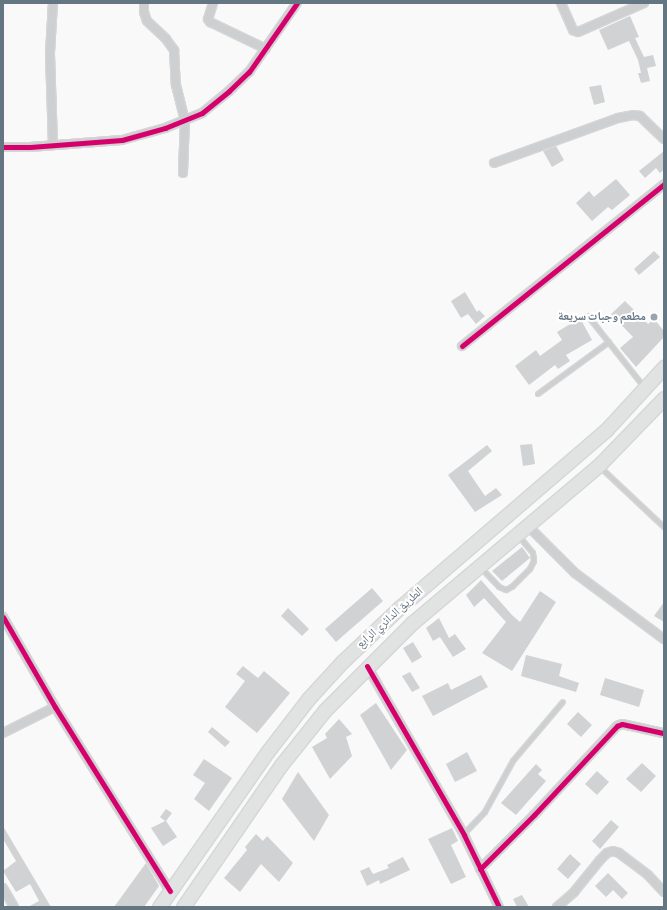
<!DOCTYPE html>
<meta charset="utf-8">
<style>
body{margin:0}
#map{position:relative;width:667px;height:910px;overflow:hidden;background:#f9f9f9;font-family:"Asap Condensed","Noto Naskh Arabic",sans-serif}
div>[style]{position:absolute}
.building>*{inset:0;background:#d0d2d3}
.roads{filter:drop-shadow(1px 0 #d5d6d7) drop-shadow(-1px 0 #d5d6d7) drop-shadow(0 1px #d5d6d7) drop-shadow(0 -1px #d5d6d7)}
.service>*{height:4px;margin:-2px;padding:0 2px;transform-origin:2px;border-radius:2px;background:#cecfd0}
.minor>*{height:8px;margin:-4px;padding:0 4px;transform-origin:4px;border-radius:4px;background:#cecfd0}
.primary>*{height:13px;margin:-6.5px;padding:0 6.5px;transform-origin:6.5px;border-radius:6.5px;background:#e1e2e2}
.cycleway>*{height:5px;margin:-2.5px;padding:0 2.5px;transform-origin:2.5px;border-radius:2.5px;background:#d6006c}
.dots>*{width:11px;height:11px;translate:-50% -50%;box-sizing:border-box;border:2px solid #fff;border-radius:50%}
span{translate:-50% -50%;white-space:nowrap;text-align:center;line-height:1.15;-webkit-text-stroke:4px #fff;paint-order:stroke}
.poi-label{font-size:12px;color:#657683;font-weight:700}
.right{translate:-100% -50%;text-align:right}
.street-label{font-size:12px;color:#657683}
.frame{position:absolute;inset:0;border:4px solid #657683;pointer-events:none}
</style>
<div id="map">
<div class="building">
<i style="clip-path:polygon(630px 16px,639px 37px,635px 38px,644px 57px,653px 55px,656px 66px,647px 68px,650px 81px,641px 83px,638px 73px,641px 73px,638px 60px,629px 41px,608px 50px,599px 30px)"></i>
<i style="clip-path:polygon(601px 85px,605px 102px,594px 105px,589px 87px)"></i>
<i style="clip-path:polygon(556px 146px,564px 160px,552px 167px,543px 151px)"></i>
<i style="clip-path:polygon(664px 151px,664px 170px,660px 173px,656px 168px,645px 178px,639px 171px)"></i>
<i style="clip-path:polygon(616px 179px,630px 195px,612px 210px,608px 207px,592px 221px,576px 203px,589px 191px,594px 197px)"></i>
<i style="clip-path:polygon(654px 251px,660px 257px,639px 275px,634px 269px)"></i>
<i style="clip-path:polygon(465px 292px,477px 312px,479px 310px,485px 316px,476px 324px,468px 314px,461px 318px,451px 301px)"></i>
<i style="clip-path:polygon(625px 301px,648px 324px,654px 319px,664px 331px,664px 337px,636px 367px,620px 348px,633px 337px,611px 314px)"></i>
<i style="clip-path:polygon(580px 318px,592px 340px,566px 355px,570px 361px,558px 369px,555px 365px,529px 385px,515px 366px,536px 350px,540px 356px,562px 340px,557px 332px)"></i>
<i style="clip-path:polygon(532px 444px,535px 464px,523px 466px,520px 445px)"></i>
<i style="clip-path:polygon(487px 445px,492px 451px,468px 471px,485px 496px,496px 488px,502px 495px,475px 512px,448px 475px)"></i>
<i style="clip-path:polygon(522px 547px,530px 558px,502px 581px,492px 571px)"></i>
<i style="clip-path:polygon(481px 580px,512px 615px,520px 622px,540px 591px,556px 602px,512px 671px,482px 653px,506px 622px,484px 598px,474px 607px,466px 595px)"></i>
<i style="clip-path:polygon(372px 588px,383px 601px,336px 642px,325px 629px)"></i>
<i style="clip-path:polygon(664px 602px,664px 622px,654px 616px)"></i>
<i style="clip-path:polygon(288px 608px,309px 629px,302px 636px,281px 616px)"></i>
<i style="clip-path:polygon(439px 618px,449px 638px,455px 634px,466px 649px,453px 657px,440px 637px,433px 641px,426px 628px)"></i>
<i style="clip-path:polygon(413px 642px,422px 657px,412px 663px,403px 648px)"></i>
<i style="clip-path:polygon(526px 655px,562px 664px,559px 676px,579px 683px,576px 692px,521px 676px)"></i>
<i style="clip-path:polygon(243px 666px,258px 678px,264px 671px,290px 693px,257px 733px,225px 707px,245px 681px,236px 674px)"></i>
<i style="clip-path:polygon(410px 672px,420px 688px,412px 692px,402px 676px)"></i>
<i style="clip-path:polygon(481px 675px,488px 687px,433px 716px,422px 696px,448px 683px,451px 690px)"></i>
<i style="clip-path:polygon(605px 678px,644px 690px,639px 707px,600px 695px)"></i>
<i style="clip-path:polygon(376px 703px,407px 750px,391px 770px,360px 715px)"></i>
<i style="clip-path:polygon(578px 712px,592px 725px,581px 737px,567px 724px)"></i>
<i style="clip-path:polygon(339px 719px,352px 734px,346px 737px,352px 756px,330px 779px,312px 747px,327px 738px,325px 734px)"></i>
<i style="clip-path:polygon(212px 727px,230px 742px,225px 747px,208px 732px)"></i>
<i style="clip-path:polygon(467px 752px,477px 771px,455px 782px,446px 764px)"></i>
<i style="clip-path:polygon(204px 759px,232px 778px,209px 811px,194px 799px,205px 783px,193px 775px)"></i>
<i style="clip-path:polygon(642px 763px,656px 776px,641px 792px,626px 779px)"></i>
<i style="clip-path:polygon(536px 764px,542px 770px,538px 774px,546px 781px,516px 815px,501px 803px)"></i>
<i style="clip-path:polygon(597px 771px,609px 782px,597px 795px,585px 784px)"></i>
<i style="clip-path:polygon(298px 772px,329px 815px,314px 841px,282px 799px)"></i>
<i style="clip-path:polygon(166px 809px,172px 813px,166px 821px,177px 837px,163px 846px,151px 828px,165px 821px,160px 817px)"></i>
<i style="clip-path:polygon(611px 820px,619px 827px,600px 849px,592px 841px)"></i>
<i style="clip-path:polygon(3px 826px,51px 907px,28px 907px,39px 901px,30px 884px,16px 892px,3px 871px,16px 861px,3px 839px)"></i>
<i style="clip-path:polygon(452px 828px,458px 841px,451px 845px,466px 877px,451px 884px,428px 839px)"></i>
<i style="clip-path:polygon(256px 834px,263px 841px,267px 836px,293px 863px,279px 882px,261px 864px,240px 892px,224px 878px,247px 850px,245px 847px)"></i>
<i style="clip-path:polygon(570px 854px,581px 864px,568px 879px,557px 869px)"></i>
<i style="clip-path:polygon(403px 857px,410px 870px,380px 884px,379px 880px,367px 886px,360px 871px,369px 867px,373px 874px,389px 868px,387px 865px)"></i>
<i style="clip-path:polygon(146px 863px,159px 886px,144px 907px,114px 907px)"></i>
<i style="clip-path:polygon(608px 873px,628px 893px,622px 899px,613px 890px,606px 897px,595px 886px)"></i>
<i style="clip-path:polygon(522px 895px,529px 907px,517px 907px,513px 899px)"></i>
</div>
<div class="roads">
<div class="service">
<i style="left:588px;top:316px;width:90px;rotate:51.7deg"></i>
<i style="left:538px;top:394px;width:88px;rotate:-36.2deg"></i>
<i style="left:600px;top:467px;width:88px;rotate:43.2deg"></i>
<i style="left:480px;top:567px;width:28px;rotate:46deg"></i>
<i style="left:499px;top:587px;width:8px;rotate:23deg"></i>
<i style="left:506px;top:590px;width:7px;rotate:-27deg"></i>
<i style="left:512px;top:587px;width:25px;rotate:-45deg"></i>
<i style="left:530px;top:569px;width:9px;rotate:-63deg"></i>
<i style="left:534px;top:561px;width:8px;rotate:-97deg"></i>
<i style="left:533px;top:553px;width:23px;rotate:-130deg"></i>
<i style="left:464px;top:834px;width:30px;rotate:-46deg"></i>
<i style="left:485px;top:812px;width:58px;rotate:-61.2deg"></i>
<i style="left:513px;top:761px;width:77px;rotate:-49.7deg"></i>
</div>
<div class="minor">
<i style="left:144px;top:3px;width:9px;rotate:90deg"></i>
<i style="left:144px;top:12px;width:9px;rotate:72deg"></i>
<i style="left:147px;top:21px;width:26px;rotate:43deg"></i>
<i style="left:166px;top:39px;width:14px;rotate:54deg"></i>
<i style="left:174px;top:50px;width:35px;rotate:87deg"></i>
<i style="left:176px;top:85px;width:36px;rotate:76deg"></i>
<i style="left:185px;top:120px;width:53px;rotate:92.2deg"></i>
<i style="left:213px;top:3px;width:17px;rotate:107deg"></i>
<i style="left:208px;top:19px;width:4px;rotate:56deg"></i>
<i style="left:210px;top:22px;width:62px;rotate:25.7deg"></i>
<i style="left:561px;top:3px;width:30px;rotate:66deg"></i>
<i style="left:573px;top:30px;width:5px;rotate:22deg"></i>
<i style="left:578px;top:32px;width:72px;rotate:-23.7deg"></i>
<i style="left:53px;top:145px;width:92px;rotate:-91.9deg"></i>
<i style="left:50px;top:53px;width:50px;rotate:-86.6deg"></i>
<i style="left:3px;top:147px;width:27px"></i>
<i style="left:30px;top:147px;width:92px;rotate:-4.4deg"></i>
<i style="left:122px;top:140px;width:45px;rotate:-15.6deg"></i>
<i style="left:165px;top:128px;width:40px;rotate:-22deg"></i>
<i style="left:202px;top:113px;width:35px;rotate:-39deg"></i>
<i style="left:229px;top:91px;width:28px;rotate:-44deg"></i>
<i style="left:249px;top:72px;width:84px;rotate:-55.2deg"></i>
<i style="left:494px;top:163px;width:132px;rotate:-19.9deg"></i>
<i style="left:618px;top:118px;width:15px;rotate:-11deg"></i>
<i style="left:633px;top:115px;width:7px;rotate:8deg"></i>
<i style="left:640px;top:116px;width:33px;rotate:44deg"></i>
<i style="left:462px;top:346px;width:259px;rotate:-38.7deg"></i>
<i style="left:527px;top:525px;width:68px;rotate:45deg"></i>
<i style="left:575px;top:573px;width:111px;rotate:36.6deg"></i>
<i style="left:3px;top:617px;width:104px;rotate:60deg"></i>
<i style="left:55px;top:707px;width:217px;rotate:58deg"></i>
<i style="left:367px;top:666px;width:195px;rotate:60.1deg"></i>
<i style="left:464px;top:835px;width:80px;rotate:64.1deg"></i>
<i style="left:3px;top:733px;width:58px;rotate:-26.6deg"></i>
<i style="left:480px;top:869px;width:76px;rotate:-45deg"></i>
<i style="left:534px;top:815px;width:122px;rotate:-47deg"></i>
<i style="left:617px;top:726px;width:5px;rotate:-22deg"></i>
<i style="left:622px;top:724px;width:42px;rotate:12.4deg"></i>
<i style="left:3px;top:888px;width:22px;rotate:60deg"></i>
<i style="left:557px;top:907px;width:23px;rotate:-41deg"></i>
<i style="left:574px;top:892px;width:41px;rotate:-50.9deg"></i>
<i style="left:600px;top:860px;width:10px;rotate:-45deg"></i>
<i style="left:607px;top:853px;width:6px;rotate:-18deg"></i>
<i style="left:613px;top:851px;width:6px;rotate:18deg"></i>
<i style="left:619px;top:853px;width:36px;rotate:37deg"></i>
<i style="left:648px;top:875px;width:23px;rotate:47deg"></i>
</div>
<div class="primary">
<i style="left:159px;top:907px;width:190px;rotate:-55.1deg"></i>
<i style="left:268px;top:751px;width:66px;rotate:-52.4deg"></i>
<i style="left:308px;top:699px;width:52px;rotate:-47.4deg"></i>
<i style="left:343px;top:661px;width:77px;rotate:-43.4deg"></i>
<i style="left:399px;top:608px;width:273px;rotate:-40.7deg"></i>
<i style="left:606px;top:430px;width:86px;rotate:-47.4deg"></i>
<i style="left:183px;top:907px;width:173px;rotate:-55.4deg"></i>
<i style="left:281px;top:765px;width:70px;rotate:-51.3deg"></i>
<i style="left:325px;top:710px;width:123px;rotate:-45deg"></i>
<i style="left:412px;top:623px;width:245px;rotate:-40.2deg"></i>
<i style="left:599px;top:465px;width:93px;rotate:-45.9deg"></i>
</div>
</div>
<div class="cycleway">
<i style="left:3px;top:147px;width:27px"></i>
<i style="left:30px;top:147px;width:92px;rotate:-4.4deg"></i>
<i style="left:122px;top:140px;width:45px;rotate:-15.6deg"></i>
<i style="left:165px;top:128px;width:40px;rotate:-22deg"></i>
<i style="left:202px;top:113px;width:35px;rotate:-39deg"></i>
<i style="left:229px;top:91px;width:28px;rotate:-44deg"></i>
<i style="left:249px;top:72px;width:84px;rotate:-55.2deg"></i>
<i style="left:462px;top:346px;width:259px;rotate:-38.7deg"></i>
<i style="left:3px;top:617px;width:104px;rotate:60deg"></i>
<i style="left:55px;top:707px;width:217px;rotate:58deg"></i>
<i style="left:367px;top:666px;width:195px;rotate:60.1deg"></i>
<i style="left:464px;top:835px;width:80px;rotate:64.1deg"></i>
<i style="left:480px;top:869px;width:76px;rotate:-45deg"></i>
<i style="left:534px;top:815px;width:122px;rotate:-47deg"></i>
<i style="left:617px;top:726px;width:5px;rotate:-22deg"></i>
<i style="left:622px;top:724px;width:42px;rotate:12.4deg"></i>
</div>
<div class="dots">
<i style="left:654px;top:317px;background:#99a4ac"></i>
</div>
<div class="poi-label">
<span class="right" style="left:646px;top:317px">مطعم وجبات سريعة</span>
</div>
<div class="street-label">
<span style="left:390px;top:618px;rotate:-42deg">الطريق الدائري الرابع</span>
</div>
<div class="frame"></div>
</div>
